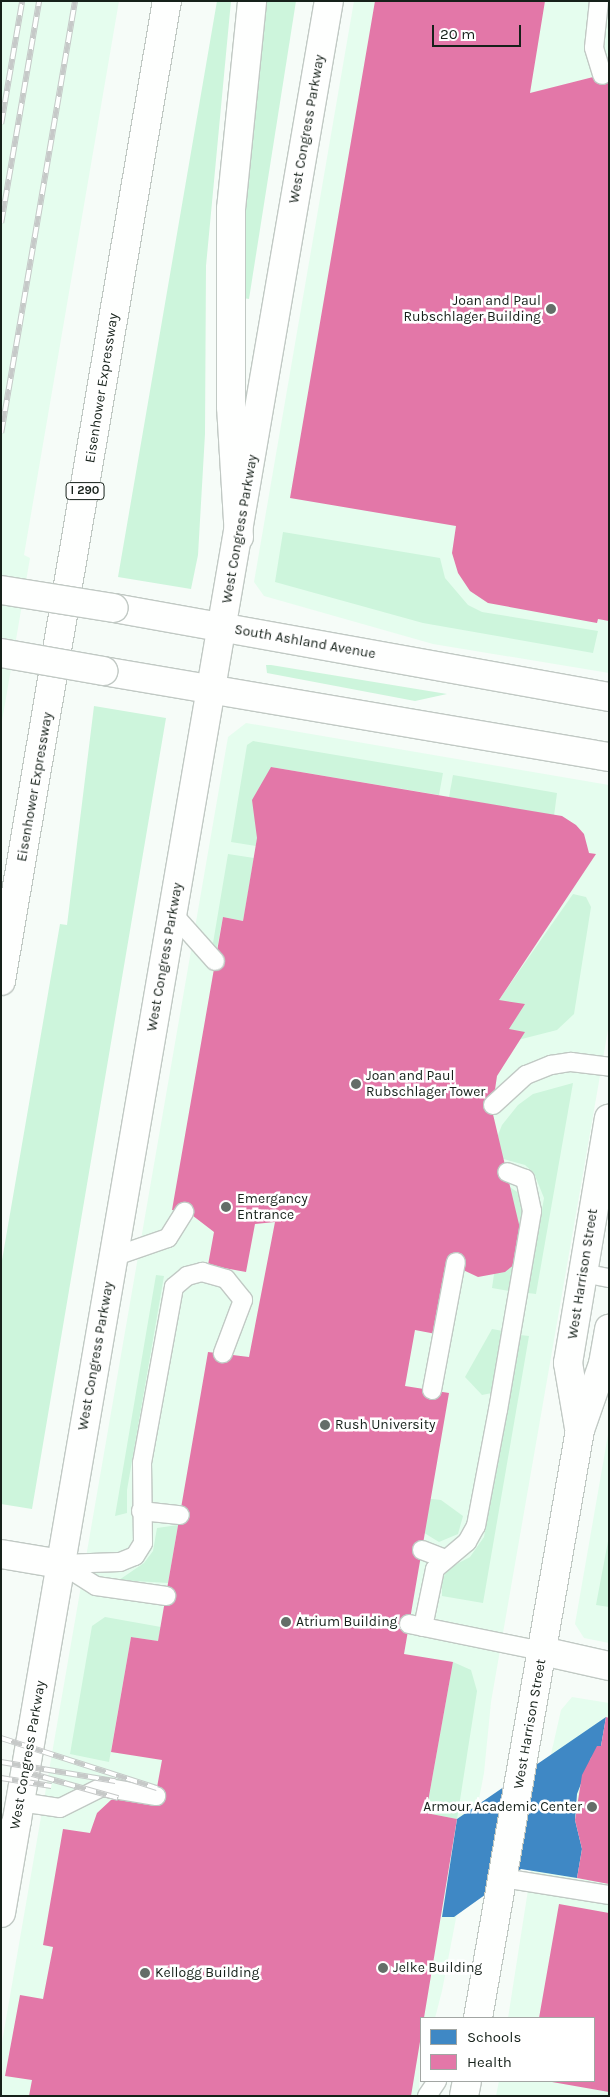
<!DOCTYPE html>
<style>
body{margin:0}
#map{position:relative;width:610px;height:2097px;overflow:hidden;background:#f6fcf8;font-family:Karla,sans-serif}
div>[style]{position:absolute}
.built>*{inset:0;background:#e5fdee}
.green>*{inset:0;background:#cdf5dc}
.schools>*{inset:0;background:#3f88c5}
.health>*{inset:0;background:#e377a8}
.roads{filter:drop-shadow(1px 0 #c1c9c4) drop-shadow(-1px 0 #c1c9c4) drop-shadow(0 1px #c1c9c4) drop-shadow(0 -1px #c1c9c4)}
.service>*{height:18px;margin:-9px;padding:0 9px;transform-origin:9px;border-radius:9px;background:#fefffe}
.minor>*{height:28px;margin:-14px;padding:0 14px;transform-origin:14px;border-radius:14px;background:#fefffe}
.tertiary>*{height:28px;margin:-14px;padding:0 14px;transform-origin:14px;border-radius:14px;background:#fefffe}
.secondary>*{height:28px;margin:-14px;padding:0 14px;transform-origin:14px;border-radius:14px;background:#fefffe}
.motorway>*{height:28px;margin:-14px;padding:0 14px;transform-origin:14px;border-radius:14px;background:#fefffe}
.rail>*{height:5.5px;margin-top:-2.75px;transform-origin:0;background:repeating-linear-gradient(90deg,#fff 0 11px,#c6c9c8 0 22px);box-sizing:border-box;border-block:1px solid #c6c9c8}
.bridges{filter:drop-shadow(1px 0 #c1c9c4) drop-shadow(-1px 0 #c1c9c4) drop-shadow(0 1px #c1c9c4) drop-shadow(0 -1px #c1c9c4)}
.secondary-bridge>*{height:28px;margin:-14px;padding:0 14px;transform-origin:14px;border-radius:14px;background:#fefffe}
.dots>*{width:14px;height:14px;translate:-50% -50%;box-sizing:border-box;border:2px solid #fff;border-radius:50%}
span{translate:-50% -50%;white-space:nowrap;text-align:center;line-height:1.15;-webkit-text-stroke:5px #fff;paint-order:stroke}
.shield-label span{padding:1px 4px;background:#fff;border:1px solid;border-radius:4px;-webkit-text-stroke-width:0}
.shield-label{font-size:12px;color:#16211a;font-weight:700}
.street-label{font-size:14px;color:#16211a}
.poi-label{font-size:14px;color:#16211a}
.right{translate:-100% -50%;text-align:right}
.left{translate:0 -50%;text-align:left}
.frame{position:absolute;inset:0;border:2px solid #16211a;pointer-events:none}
.legend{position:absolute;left:420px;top:2017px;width:175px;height:65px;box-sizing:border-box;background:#fff;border:1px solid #a2a6a3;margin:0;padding:6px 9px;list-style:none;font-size:15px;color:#16211a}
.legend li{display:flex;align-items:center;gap:10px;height:25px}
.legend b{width:25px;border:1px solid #a2a6a3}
.scale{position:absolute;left:432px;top:25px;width:89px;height:22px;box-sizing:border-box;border:2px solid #16211a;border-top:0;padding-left:6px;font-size:15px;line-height:18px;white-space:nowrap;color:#16211a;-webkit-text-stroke:4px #fff;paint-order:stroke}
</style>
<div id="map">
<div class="built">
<i style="clip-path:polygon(1px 1px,119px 1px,24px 555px,30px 558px,1px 727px)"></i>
<i style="clip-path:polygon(354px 1px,609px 1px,609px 673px,433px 644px,264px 596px,254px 582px)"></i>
<i style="clip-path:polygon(246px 723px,609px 785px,609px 1024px,491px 1702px,484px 1773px,442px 1991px,435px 2018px,421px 2018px,419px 2092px,437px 2096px,1px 2096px,1px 2048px,228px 737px)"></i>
<i style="clip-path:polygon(609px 1429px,609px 1643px,584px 1638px,575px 1624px)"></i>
<i style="clip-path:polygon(572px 1697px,609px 1703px,609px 2096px,496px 2096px,499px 2081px,594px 2081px,594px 2018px,508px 2018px,545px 1781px,561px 1710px)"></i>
</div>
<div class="green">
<i style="clip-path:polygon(217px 1px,231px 1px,206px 266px,205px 434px,198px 555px,191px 589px,118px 577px)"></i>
<i style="clip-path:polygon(265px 1px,296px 1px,249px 299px,243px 298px,244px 221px)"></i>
<i style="clip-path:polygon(283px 532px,440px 558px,445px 578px,468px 605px,482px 612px,598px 631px,593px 653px,423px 623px,275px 582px)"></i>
<i style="clip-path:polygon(266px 665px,271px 665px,447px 694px,415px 701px,267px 673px)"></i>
<i style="clip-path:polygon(94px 706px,166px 718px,32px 1509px,1px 1504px,1px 1266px,60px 924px,67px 925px)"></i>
<i style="clip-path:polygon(253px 741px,443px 773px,439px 795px,271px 767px,256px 846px,231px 842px,247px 745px)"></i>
<i style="clip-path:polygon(453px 775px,557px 793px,554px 816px,449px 797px)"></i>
<i style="clip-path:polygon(228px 854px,254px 858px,243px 921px,223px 917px,217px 948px,213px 943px)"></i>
<i style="clip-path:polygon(573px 894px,586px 897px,591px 907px,574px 1014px,557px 1030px,498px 1045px,499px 1000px)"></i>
<i style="clip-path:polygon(573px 1083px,536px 1294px,528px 1293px,544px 1198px,534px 1173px,525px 1165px,496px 1157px,494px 1145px,502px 1125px,518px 1105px,533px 1094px)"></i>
<i style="clip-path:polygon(507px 1185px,523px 1196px,524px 1207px,509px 1291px,492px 1288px)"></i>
<i style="clip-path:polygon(156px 1275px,164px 1276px,127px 1490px,127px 1513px,115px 1516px)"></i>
<i style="clip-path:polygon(492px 1329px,503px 1331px,492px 1393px,482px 1395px,465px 1377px)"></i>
<i style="clip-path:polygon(520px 1335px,529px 1336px,483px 1603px,442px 1596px,442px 1579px,449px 1568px,470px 1557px,484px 1537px)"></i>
<i style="clip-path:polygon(423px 1498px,441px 1500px,463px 1516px,458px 1534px,439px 1542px,421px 1531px)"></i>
<i style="clip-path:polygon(178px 1525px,168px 1583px,119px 1580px,144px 1563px,153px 1551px,157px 1528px)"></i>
<i style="clip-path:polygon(609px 1536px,609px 1607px,596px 1605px)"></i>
<i style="clip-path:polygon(105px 1617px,161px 1627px,158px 1641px,131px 1637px,109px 1762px,70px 1754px,92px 1626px)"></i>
<i style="clip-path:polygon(453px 1662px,471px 1670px,477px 1691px,457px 1819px,426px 1813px)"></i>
</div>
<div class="schools">
<i style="clip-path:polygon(606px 1717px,601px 1746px,591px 1758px,577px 1794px,575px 1820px,582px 1849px,577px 1878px,521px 1869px,454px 1917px,442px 1917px,457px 1819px)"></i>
</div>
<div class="health">
<i style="clip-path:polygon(375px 1px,545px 1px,530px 93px,609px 73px,609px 621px,598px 619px,597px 623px,488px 603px,470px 591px,458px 573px,452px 553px,456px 526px,290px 498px)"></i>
<i style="clip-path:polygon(271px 767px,562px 816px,576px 825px,584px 834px,589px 853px,596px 854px,499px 1000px,525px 1004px,509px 1029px,525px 1032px,497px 1076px,492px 1110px,522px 1237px,515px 1264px,505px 1272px,478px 1277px,461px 1269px,449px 1255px,436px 1334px,415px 1330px,405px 1386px,449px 1393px,404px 1654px,453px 1662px,426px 1813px,457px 1819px,411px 2096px,29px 2096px,32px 2080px,5px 2076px,20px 1995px,43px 1999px,53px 1947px,43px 1945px,63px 1829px,90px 1833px,97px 1813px,111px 1800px,129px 1795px,155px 1798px,162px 1760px,111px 1752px,131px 1637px,158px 1641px,208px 1352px,249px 1357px,275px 1222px,255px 1224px,246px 1272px,208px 1265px,214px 1232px,188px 1212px,172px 1210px,223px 917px,243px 921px,257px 838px,252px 800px)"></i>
<i style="clip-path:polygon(606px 1717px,609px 1718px,609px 1884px,577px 1878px,582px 1849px,575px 1820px,582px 1775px,597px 1746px,601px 1746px)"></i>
<i style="clip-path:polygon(559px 1904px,609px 1913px,609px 2092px,552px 2082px,594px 2081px,594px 2018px,539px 2018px)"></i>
</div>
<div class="roads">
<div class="service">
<i style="left:599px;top:1px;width:47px;rotate:96.1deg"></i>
<i style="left:594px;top:48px;width:28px;rotate:73deg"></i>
<i style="left:173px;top:914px;width:63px;rotate:48.2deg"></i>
<i style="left:493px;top:1105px;width:45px;rotate:-42.3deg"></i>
<i style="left:526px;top:1075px;width:27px;rotate:-22deg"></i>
<i style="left:551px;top:1065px;width:20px;rotate:-9deg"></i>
<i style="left:571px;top:1062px;width:38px;rotate:7deg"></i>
<i style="left:113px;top:1257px;width:58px;rotate:-19.1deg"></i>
<i style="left:168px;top:1238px;width:31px;rotate:-58deg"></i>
<i style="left:583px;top:1273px;width:26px;rotate:11deg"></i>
<i style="left:432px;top:1390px;width:130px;rotate:-79.4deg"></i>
<i style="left:141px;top:1511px;width:39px;rotate:6deg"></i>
<i style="left:422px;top:1550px;width:22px;rotate:21deg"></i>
<i style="left:61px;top:1564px;width:59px;rotate:-1.9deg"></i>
<i style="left:120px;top:1562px;width:16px;rotate:-22deg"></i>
<i style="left:135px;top:1556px;width:15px;rotate:-58deg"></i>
<i style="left:143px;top:1543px;width:80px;rotate:-90.7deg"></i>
<i style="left:142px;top:1463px;width:179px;rotate:-79.7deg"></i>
<i style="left:174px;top:1287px;width:17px;rotate:-40deg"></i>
<i style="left:187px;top:1276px;width:16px;rotate:-15deg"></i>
<i style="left:202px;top:1272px;width:25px;rotate:16deg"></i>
<i style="left:226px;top:1279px;width:27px;rotate:51deg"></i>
<i style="left:243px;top:1300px;width:57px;rotate:110.7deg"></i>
<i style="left:61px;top:1564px;width:41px;rotate:32.2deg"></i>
<i style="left:96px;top:1586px;width:71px;rotate:8.1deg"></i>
<i style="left:409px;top:1624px;width:136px;rotate:11.5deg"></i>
<i style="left:423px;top:1627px;width:59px;rotate:-78.3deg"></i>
<i style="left:435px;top:1569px;width:42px;rotate:-40.2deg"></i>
<i style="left:467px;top:1542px;width:18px;rotate:-61deg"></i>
<i style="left:476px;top:1526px;width:118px;rotate:-79.3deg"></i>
<i style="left:498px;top:1410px;width:202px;rotate:-80.3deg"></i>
<i style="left:532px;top:1211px;width:33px;rotate:-102deg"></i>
<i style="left:525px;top:1179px;width:19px;rotate:-159deg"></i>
<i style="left:20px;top:1802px;width:40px;rotate:8.5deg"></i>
<i style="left:60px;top:1808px;width:47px;rotate:-26.6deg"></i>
<i style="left:102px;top:1787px;width:55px;rotate:9.5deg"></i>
<i style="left:503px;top:1878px;width:107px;rotate:9.1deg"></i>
<i style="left:427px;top:2096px;width:18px;rotate:-56deg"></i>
</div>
<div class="minor">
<i style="left:1px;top:1554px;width:61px;rotate:9.5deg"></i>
<i style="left:542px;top:1651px;width:69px;rotate:12.6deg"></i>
</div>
<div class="tertiary">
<i style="left:1px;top:1913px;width:1940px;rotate:-80.27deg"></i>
</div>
<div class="secondary">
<i style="left:114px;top:608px;width:503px;rotate:10.19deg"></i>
<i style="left:103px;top:671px;width:513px;rotate:9.65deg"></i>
<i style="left:579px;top:1428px;width:66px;rotate:-99.6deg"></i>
<i style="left:568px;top:1363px;width:248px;rotate:-80.5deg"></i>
<i style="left:478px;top:2018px;width:597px;rotate:-80.16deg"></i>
<i style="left:580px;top:1430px;width:70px;rotate:-70.8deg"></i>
<i style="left:603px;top:1364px;width:36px;rotate:-80deg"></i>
<i style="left:464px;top:2096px;width:15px;rotate:-79deg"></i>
</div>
<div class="motorway">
<i style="left:239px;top:537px;width:130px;rotate:-93.5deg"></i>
<i style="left:231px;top:407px;width:198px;rotate:-90deg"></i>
<i style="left:231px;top:209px;width:209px;rotate:-84.2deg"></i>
<i style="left:1px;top:981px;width:994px;rotate:-80.39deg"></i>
<i style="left:1px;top:1855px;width:38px;rotate:-65deg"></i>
</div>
</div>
<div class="rail">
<i style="left:1px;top:124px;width:125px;rotate:-80.3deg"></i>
<i style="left:1px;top:223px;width:225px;rotate:-80.3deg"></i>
<i style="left:1px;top:433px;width:438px;rotate:-80.3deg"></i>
<i style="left:1px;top:1738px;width:164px;rotate:17.8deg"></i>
<i style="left:1px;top:1762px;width:116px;rotate:9.5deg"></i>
<i style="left:22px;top:1771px;width:100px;rotate:15.7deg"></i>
<i style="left:1px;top:1778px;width:51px;rotate:9.1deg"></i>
</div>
<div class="bridges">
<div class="secondary-bridge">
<i style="left:1px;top:590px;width:114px;rotate:9.1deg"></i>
<i style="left:1px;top:653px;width:104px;rotate:10deg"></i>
</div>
</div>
<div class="dots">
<i style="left:551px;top:309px;background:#646e68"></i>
<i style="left:356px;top:1084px;background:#646e68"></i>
<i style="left:226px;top:1207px;background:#646e68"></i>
<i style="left:325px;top:1425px;background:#646e68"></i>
<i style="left:286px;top:1622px;background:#646e68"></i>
<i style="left:592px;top:1807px;background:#646e68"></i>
<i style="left:383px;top:1968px;background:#646e68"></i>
<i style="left:145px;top:1973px;background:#646e68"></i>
</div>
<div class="shield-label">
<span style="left:85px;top:491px">I 290</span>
</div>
<div class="street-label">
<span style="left:307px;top:129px;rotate:-80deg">West Congress Parkway</span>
<span style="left:102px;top:388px;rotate:-81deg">Eisenhower Expressway</span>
<span style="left:240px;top:529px;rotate:-80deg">West Congress Parkway</span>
<span style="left:305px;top:642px;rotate:10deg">South Ashland Avenue</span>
<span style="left:35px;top:787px;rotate:-80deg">Eisenhower Expressway</span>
<span style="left:165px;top:957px;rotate:-80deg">West Congress Parkway</span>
<span style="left:583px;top:1274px;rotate:-81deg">West Harrison Street</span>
<span style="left:96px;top:1356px;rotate:-80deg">West Congress Parkway</span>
<span style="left:530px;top:1724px;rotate:-80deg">West Harrison Street</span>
<span style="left:28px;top:1755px;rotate:-80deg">West Congress Parkway</span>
</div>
<div class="poi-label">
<span class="right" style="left:541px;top:309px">Joan and Paul<br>Rubschlager Building</span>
<span class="left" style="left:366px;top:1084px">Joan and Paul<br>Rubschlager Tower</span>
<span class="left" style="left:237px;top:1207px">Emergancy<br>Entrance</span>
<span class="left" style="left:335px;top:1425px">Rush University</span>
<span class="left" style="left:296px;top:1622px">Atrium Building</span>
<span class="right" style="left:582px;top:1807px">Armour Academic Center</span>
<span class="left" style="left:393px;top:1968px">Jelke Building</span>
<span class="left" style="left:155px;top:1973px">Kellogg Building</span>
</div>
<div class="frame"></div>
<ul class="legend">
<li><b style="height:14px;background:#3f88c5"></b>Schools</li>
<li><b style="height:14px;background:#e377a8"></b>Health</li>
</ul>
<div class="scale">20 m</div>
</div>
